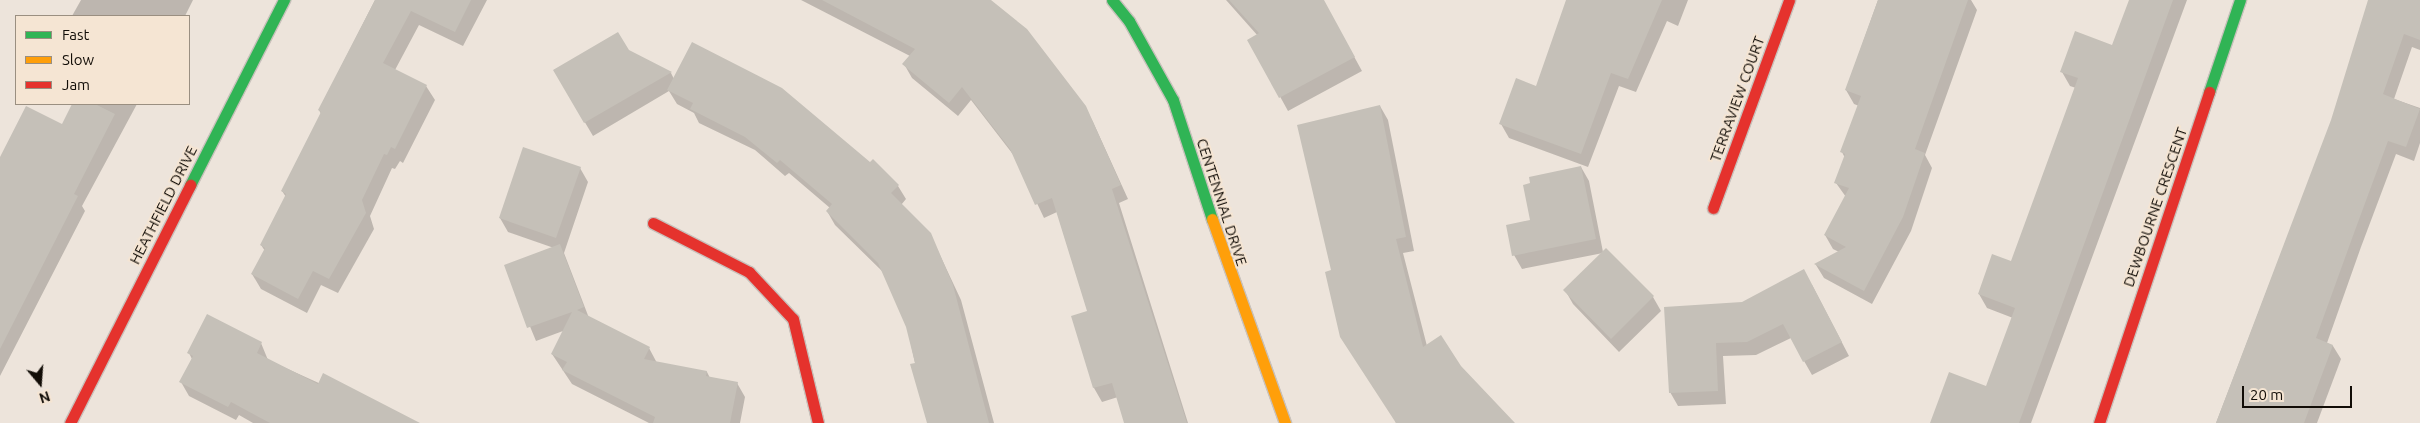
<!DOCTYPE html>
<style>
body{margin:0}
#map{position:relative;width:2420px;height:423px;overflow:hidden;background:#ede4db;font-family:Ubuntu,sans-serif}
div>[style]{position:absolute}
.shadow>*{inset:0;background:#0003}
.building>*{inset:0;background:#c5c0b8}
.roads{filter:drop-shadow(1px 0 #c8c1bb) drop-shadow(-1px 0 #c8c1bb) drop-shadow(0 1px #c8c1bb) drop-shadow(0 -1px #c8c1bb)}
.fast>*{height:11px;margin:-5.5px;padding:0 5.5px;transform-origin:5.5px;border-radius:5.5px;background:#30b455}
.slow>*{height:11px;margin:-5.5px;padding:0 5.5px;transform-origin:5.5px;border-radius:5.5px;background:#ff9f0a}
.jam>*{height:11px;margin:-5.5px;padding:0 5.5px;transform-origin:5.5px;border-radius:5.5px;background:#e5322d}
span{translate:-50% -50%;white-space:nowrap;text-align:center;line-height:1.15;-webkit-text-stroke:4px #f5e5d3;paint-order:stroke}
.street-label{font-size:15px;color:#120d07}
.legend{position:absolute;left:15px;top:15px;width:175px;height:90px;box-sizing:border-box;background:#f5e5d3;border:1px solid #9a8f81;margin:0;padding:6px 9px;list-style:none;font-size:15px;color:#120d07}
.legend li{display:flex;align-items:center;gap:10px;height:25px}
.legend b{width:25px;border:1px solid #9a8f81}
.north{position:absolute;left:15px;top:358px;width:50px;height:50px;-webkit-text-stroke:4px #f5e5d3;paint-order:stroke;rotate:162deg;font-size:14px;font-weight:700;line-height:20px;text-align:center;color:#120d07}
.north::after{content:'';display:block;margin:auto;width:18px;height:22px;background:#120d07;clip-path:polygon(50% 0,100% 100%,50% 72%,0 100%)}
.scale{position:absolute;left:2242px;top:386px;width:110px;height:22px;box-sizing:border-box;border:2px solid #120d07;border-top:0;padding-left:6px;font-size:15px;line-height:18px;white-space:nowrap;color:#120d07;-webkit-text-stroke:4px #f5e5d3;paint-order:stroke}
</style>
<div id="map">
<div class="shadow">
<i style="clip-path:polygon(81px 0,193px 0,185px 16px,72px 16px)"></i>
<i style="clip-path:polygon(375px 0,487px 0,463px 46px,419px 25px,395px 70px,426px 86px,435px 100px,403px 163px,400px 161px,395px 169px,392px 168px,370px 216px,374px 229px,338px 293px,321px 285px,307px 313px,261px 289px,252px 274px,265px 251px,261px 245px,286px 197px,282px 191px,321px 114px,319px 110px)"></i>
<i style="clip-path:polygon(801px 0,989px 0,1085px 107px,1093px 122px,1128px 199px,1119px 203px,1188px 423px,1125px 423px,1118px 397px,1102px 402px,1094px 388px,1073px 317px,1088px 312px,1057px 212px,1044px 218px,1015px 157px,971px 100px,958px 116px,912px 78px,904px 64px,910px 56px)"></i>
<i style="clip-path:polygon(1226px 0,1323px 0,1362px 71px,1288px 111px,1249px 40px,1258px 36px)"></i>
<i style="clip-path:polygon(1568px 0,1688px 0,1678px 26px,1667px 21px,1636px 92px,1619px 86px,1588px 167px,1509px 138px,1501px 124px,1537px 87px)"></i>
<i style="clip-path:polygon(1878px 0,1971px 0,1977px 10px,1925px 155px,1932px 168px,1911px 231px,1872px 304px,1824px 278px,1816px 265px,1839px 252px,1833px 249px,1825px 235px,1846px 197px,1836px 183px,1845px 158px,1842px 152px,1859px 106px,1854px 104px,1846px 90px)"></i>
<i style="clip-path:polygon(2130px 0,2187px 0,2031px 423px,1932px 423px,1987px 388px,2013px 318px,1987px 308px,1979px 294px,2012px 262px,2076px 88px,2070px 86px,2062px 72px,2113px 46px)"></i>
<i style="clip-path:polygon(2370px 0,2420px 0,2420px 50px,2412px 47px,2394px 99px,2420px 108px,2420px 143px,2414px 161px,2396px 154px,2361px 247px,2327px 343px,2333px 346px,2341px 359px,2317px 423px,2216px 423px,2332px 121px)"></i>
<i style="clip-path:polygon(628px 51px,671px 73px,674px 79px,898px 186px,906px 199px,901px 205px,930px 234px,961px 300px,994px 423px,928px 423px,907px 326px,884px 273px,835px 225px,827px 211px,830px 208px,789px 173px,785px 176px,755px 150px,699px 123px,694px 113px,677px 104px,669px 91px,593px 136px,554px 70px)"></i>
<i style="clip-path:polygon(74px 104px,137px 104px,82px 206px,85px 211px,0 376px,0 161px,62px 126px)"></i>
<i style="clip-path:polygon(1380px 106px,1388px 120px,1414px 251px,1403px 253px,1427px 346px,1460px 367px,1513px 423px,1396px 423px,1332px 271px)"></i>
<i style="clip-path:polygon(1581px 167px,1589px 181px,1603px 252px,1653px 297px,1661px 311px,1619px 352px,1573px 304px,1565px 290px,1603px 253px,1522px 269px,1514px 255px,1532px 221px)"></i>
<i style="clip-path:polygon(580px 168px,588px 182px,564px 253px,589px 318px,649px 348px,657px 363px,707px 372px,710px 378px,737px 383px,745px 397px,740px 423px,649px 423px,572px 384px,552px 354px,563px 331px,536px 341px,505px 266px,554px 248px,508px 232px,500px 218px)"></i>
<i style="clip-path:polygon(1812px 285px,1849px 356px,1812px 375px,1791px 338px,1756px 355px,1723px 356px,1726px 404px,1678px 406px,1670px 392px,1742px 303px)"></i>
<i style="clip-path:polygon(261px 343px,268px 360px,407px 423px,253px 423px,239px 415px,236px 420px,189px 396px,181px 382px,192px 359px,189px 353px)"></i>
</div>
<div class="building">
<i style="clip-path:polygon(375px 0,471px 0,455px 32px,411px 11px,383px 63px,427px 85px,395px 149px,391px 147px,387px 155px,384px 154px,362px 200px,366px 213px,329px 279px,313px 271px,298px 299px,251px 274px,265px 248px,260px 245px,286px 194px,281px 191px,321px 112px,318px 110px)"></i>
<i style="clip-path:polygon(822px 0,991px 0,1027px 29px,1086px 106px,1121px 185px,1112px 189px,1187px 423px,1124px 423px,1112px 383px,1093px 388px,1071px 316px,1087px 311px,1052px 198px,1035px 205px,1010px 149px,962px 87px,949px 103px,902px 64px,915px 49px)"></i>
<i style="clip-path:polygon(1229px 0,1324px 0,1355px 57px,1279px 98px,1247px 40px,1259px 33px)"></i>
<i style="clip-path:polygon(1566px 0,1662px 0,1628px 79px,1611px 73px,1581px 154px,1499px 124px,1516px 78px,1536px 86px)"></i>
<i style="clip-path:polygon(1878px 0,1968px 0,1915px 149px,1925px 153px,1903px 217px,1864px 291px,1814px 264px,1846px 247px,1824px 235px,1849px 188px,1834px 183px,1845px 154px,1840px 152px,1861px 96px,1845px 90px)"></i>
<i style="clip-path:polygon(2129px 0,2173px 0,2019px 423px,1930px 423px,1949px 372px,1986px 386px,2015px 308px,1978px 294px,1992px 254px,2011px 261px,2078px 78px,2060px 72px,2075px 31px,2112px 45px)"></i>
<i style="clip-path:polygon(2368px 0,2420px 0,2420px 40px,2404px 34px,2383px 94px,2420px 109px,2406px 147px,2388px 141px,2354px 233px,2316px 338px,2333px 345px,2304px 423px,2216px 423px,2331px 120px)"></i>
<i style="clip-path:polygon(618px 32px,629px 50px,672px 72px,584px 123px,553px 70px)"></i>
<i style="clip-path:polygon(692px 42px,782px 88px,870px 162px,873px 159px,899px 185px,891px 193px,931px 233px,953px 285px,989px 423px,927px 423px,910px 364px,915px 363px,906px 327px,878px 263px,826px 211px,832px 204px,780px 160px,777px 163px,745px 137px,690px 109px,693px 103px,667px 90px)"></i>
<i style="clip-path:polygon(72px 104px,95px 104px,115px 114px,74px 194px,78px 196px,0 349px,0 157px,26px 106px,62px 124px)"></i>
<i style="clip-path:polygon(1380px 105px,1406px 237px,1396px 239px,1423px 347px,1441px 335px,1461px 366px,1515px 423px,1396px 423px,1340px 337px,1325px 272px,1331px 270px,1297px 125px)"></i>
<i style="clip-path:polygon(523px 147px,581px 167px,556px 238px,499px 218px)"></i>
<i style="clip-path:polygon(1581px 166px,1596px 239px,1512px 256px,1506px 225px,1530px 220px,1523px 185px,1530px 183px,1529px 177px)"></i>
<i style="clip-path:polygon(560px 244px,584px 307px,577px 310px,650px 347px,644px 359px,707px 371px,706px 376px,738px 382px,730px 423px,653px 423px,655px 417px,562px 370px,567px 362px,551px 354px,572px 312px,527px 328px,504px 265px)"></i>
<i style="clip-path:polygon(1606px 248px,1654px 296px,1611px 339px,1563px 290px)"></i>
<i style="clip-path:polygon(1804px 269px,1842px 342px,1803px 362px,1783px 324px,1747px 342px,1716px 343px,1718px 391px,1669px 393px,1664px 307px,1742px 302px)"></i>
<i style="clip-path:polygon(207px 314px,262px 342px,257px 353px,318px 384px,323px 373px,420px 423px,270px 423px,231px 402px,228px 407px,179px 382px,193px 356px,187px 353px)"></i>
</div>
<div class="roads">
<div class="fast">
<i style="left:1112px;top:0;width:27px;rotate:51deg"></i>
<i style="left:1129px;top:21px;width:90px;rotate:60.9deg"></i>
<i style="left:1173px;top:100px;width:125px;rotate:71.9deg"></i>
<i style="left:2209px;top:92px;width:97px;rotate:-71.4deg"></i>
<i style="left:190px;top:185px;width:208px;rotate:-63.1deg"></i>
</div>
<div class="slow">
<i style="left:1212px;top:219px;width:217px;rotate:70.3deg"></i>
</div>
<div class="jam">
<i style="left:1713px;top:208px;width:221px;rotate:-69.9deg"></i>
<i style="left:653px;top:223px;width:108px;rotate:27deg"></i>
<i style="left:749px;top:272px;width:64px;rotate:46.9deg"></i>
<i style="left:793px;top:319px;width:107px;rotate:76.5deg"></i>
<i style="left:70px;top:423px;width:267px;rotate:-63.2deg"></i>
<i style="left:2099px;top:423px;width:349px;rotate:-71.6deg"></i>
</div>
</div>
<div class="street-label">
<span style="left:1737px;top:99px;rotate:-70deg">TERRAVIEW COURT</span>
<span style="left:1222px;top:202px;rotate:72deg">CENTENNIAL DRIVE</span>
<span style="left:163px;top:205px;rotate:-63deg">HEATHFIELD DRIVE</span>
<span style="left:2155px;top:207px;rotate:-71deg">DEWBOURNE CRESCENT</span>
</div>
<ul class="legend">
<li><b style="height:6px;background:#30b455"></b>Fast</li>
<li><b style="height:6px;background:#ff9f0a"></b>Slow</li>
<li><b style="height:6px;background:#e5322d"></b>Jam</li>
</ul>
<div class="north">N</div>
<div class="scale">20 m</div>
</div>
